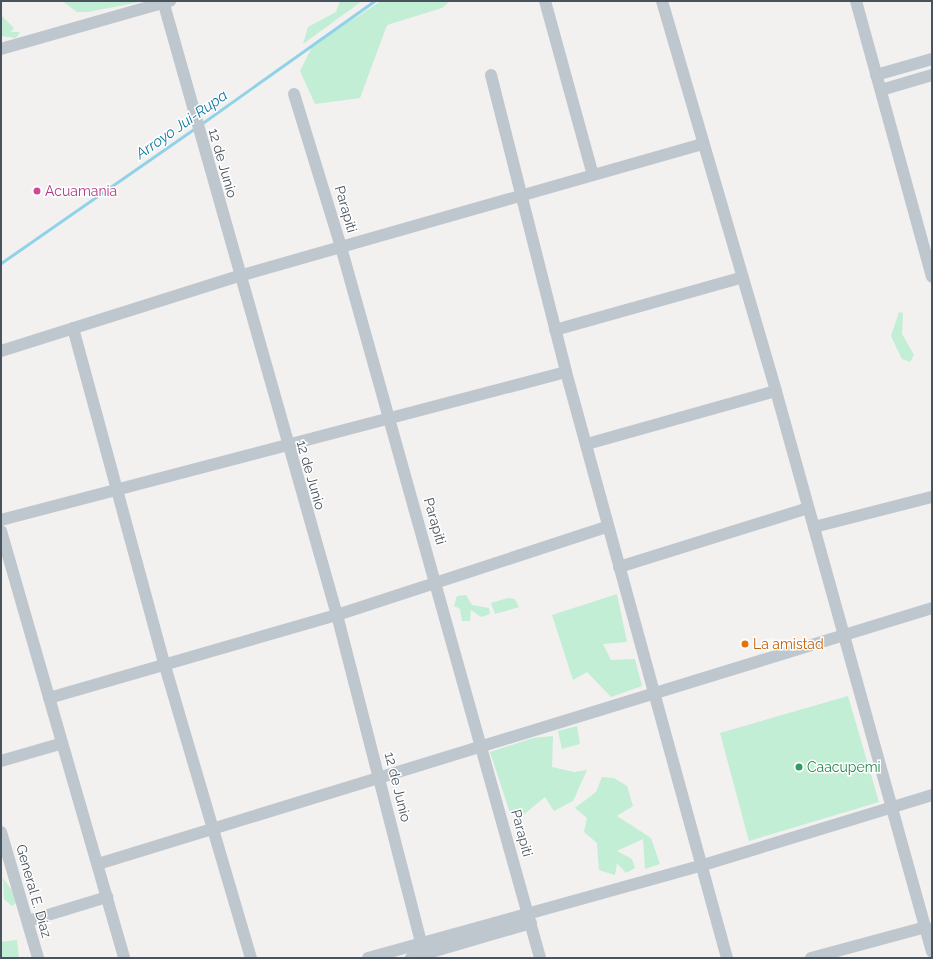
<!DOCTYPE html>
<meta charset="utf-8">
<style>
body{margin:0}
#map{position:relative;width:933px;height:959px;overflow:hidden;background:#f3f0f0;font-family:Raleway,sans-serif}
div>[style]{position:absolute}
.commercial>*{inset:0;background:#fcf7eb}
.green>*{inset:0;background:#c1eed4}
.stream>*{height:3px;margin:-1.5px;padding:0 1.5px;transform-origin:1.5px;border-radius:1.5px;background:#90d3e9}
.minor>*{height:12px;margin:-6px;padding:0 6px;transform-origin:6px;border-radius:6px;background:#bfc7ce}
.dots>*{width:11px;height:11px;translate:-50% -50%;box-sizing:border-box;border:2px solid #fff;border-radius:50%}
span{translate:-50% -50%;white-space:nowrap;text-align:center;line-height:1.15;-webkit-text-stroke:3px #fff;paint-order:stroke}
.street-label{font-size:14px;color:#49535d}
.hotel-label{font-size:14px;color:#b23c85}
.left{translate:0 -50%;text-align:left}
.food-label{font-size:14px;color:#c56008}
.leisure-label{font-size:14px;color:#27864d}
.water-label{font-size:15px;color:#127ca0;font-style:italic}
.frame{position:absolute;inset:0;border:2px solid #49535d;pointer-events:none}
</style>
<div id="map">
<div class="commercial">
<i style="clip-path:polygon(773px 637px,777px 649px,764px 653px,762px 640px)"></i>
</div>
<div class="green">
<i style="clip-path:polygon(62px 1px,145px 1px,88px 12px,77px 12px)"></i>
<i style="clip-path:polygon(340px 1px,362px 1px,303px 44px,308px 27px,336px 12px)"></i>
<i style="clip-path:polygon(381px 1px,450px 1px,442px 8px,387px 25px,360px 98px,315px 104px,300px 71px,313px 45px)"></i>
<i style="clip-path:polygon(2px 16px,14px 28px,11px 32px,20px 32px,16px 38px,1px 36px)"></i>
<i style="clip-path:polygon(899px 312px,903px 313px,902px 334px,914px 355px,910px 362px,902px 359px,891px 336px)"></i>
<i style="clip-path:polygon(617px 594px,627px 642px,603px 644px,611px 660px,635px 659px,642px 686px,611px 697px,587px 672px,573px 680px,552px 615px)"></i>
<i style="clip-path:polygon(466px 595px,472px 605px,489px 608px,490px 614px,481px 617px,471px 610px,470px 621px,462px 621px,460px 609px,454px 606px,457px 596px)"></i>
<i style="clip-path:polygon(508px 598px,515px 599px,519px 607px,495px 614px,491px 603px)"></i>
<i style="clip-path:polygon(848px 696px,879px 802px,749px 841px,720px 733px)"></i>
<i style="clip-path:polygon(577px 726px,580px 744px,562px 749px,558px 731px)"></i>
<i style="clip-path:polygon(553px 736px,552px 767px,574px 772px,587px 770px,573px 801px,554px 811px,545px 797px,522px 816px,510px 813px,490px 752px,533px 738px)"></i>
<i style="clip-path:polygon(602px 777px,614px 778px,627px 786px,633px 806px,617px 816px,651px 838px,660px 864px,645px 869px,643px 839px,617px 851px,632px 859px,635px 868px,626px 873px,617px 863px,615px 875px,599px 870px,597px 843px,584px 832px,587px 818px,575px 808px,596px 792px)"></i>
<i style="clip-path:polygon(3px 878px,13px 892px,16px 903px,12px 906px,4px 899px)"></i>
<i style="clip-path:polygon(17px 940px,19px 958px,1px 958px,1px 942px)"></i>
</div>
<div class="stream">
<i style="left:201px;top:124px;width:212px;rotate:-35.4deg"></i>
<i style="left:1px;top:263px;width:236px;rotate:-34.8deg"></i>
</div>
<div class="minor">
<i style="left:163px;top:1px;width:638px;rotate:74.18deg"></i>
<i style="left:337px;top:615px;width:354px;rotate:75.6deg"></i>
<i style="left:545px;top:1px;width:180px;rotate:74.6deg"></i>
<i style="left:662px;top:1px;width:406px;rotate:73.7deg"></i>
<i style="left:776px;top:391px;width:582px;rotate:74.46deg"></i>
<i style="left:856px;top:1px;width:286px;rotate:74.6deg"></i>
<i style="left:1px;top:49px;width:176px;rotate:-15.9deg"></i>
<i style="left:491px;top:75px;width:306px;rotate:75.8deg"></i>
<i style="left:566px;top:372px;width:608px;rotate:74.64deg"></i>
<i style="left:876px;top:75px;width:58px;rotate:-15.9deg"></i>
<i style="left:881px;top:90px;width:53px;rotate:-16.4deg"></i>
<i style="left:294px;top:94px;width:160px;rotate:72.9deg"></i>
<i style="left:341px;top:247px;width:738px;rotate:74.36deg"></i>
<i style="left:73px;top:328px;width:350px;rotate:74.8deg"></i>
<i style="left:165px;top:666px;width:304px;rotate:73.6deg"></i>
<i style="left:555px;top:330px;width:195px;rotate:-15.7deg"></i>
<i style="left:1px;top:351px;width:250px;rotate:-17.5deg"></i>
<i style="left:239px;top:276px;width:481px;rotate:-15.9deg"></i>
<i style="left:587px;top:444px;width:196px;rotate:-15.7deg"></i>
<i style="left:1px;top:520px;width:584px;rotate:-14.68deg"></i>
<i style="left:814px;top:527px;width:122px;rotate:-14.3deg"></i>
<i style="left:1px;top:531px;width:444px;rotate:73.9deg"></i>
<i style="left:619px;top:567px;width:198px;rotate:-17.3deg"></i>
<i style="left:49px;top:698px;width:300px;rotate:-16.1deg"></i>
<i style="left:337px;top:615px;width:284px;rotate:-18.1deg"></i>
<i style="left:1px;top:761px;width:61px;rotate:-16.1deg"></i>
<i style="left:1px;top:832px;width:131px;rotate:73.6deg"></i>
<i style="left:98px;top:864px;width:872px;rotate:-17.06deg"></i>
<i style="left:28px;top:921px;width:83px;rotate:-16.9deg"></i>
<i style="left:368px;top:958px;width:345px;rotate:-15.5deg"></i>
<i style="left:700px;top:866px;width:243px;rotate:-17deg"></i>
<i style="left:411px;top:958px;width:125px;rotate:-16.3deg"></i>
<i style="left:811px;top:958px;width:119px;rotate:-15.1deg"></i>
</div>
<div class="dots">
<i style="left:37px;top:191px;background:#d1479c"></i>
<i style="left:745px;top:644px;background:#e8710a"></i>
<i style="left:799px;top:767px;background:#2e9e5b"></i>
</div>
<div class="street-label">
<span style="left:223px;top:163px;rotate:74deg">12 de Junio</span>
<span style="left:346px;top:209px;rotate:74deg">Parapiti</span>
<span style="left:311px;top:475px;rotate:74deg">12 de Junio</span>
<span style="left:435px;top:521px;rotate:74deg">Parapiti</span>
<span style="left:398px;top:787px;rotate:76deg">12 de Junio</span>
<span style="left:522px;top:833px;rotate:75deg">Parapiti</span>
<span style="left:34px;top:891px;rotate:74deg">General E. Díaz</span>
</div>
<div class="hotel-label">
<span class="left" style="left:45px;top:191px">Acuamania</span>
</div>
<div class="food-label">
<span class="left" style="left:753px;top:644px">La amistad</span>
</div>
<div class="leisure-label">
<span class="left" style="left:807px;top:767px">Caacupemi</span>
</div>
<div class="water-label">
<span style="left:182px;top:125px;rotate:-35deg">Arroyo Jui-Rupa</span>
</div>
<div class="frame"></div>
</div>
